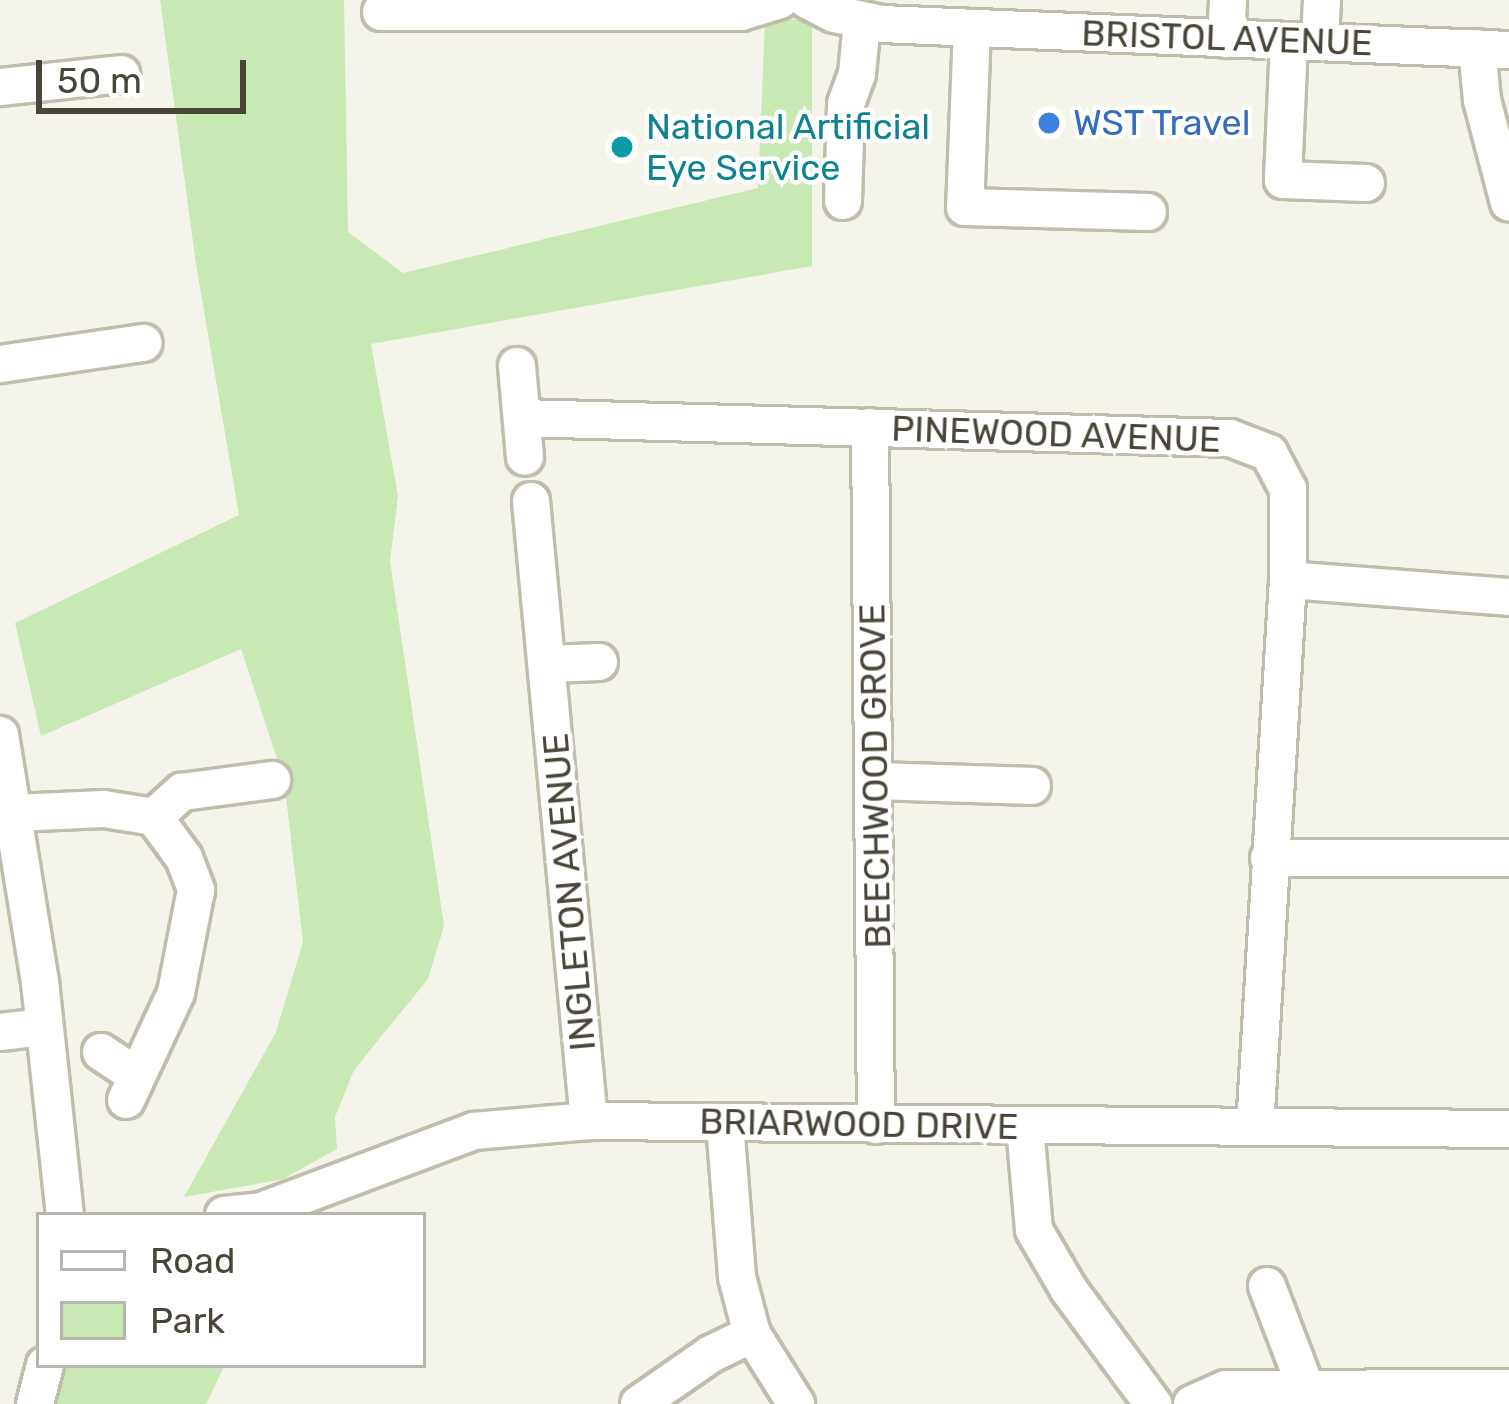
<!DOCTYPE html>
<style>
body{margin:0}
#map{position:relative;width:1509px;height:1404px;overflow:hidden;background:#f5f4eb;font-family:Rubik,sans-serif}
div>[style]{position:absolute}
.green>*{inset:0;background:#c8e8b4}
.roads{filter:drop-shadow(3px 0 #c0bdad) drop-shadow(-3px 0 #c0bdad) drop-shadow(0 3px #c0bdad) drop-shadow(0 -3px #c0bdad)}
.minor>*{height:36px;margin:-18px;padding:0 18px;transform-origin:18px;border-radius:18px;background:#fff}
.dots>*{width:33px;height:33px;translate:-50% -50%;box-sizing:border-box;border:6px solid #fff;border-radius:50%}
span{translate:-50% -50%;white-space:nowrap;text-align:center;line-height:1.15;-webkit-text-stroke:9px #fff;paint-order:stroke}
.street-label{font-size:36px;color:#494538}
.shop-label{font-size:36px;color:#366cbe}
.left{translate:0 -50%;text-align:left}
.culture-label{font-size:36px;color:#0d838f}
.legend{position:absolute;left:36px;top:1212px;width:390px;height:156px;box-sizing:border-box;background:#fff;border:3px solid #b6b5af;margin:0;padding:15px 21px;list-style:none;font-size:36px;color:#494538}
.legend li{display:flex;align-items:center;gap:24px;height:60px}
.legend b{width:60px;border:3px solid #b6b5af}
.scale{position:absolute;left:36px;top:60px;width:210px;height:54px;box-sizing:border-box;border:6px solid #494538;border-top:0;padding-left:15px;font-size:36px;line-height:42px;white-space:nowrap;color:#494538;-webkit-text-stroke:9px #fff;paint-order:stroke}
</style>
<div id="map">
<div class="green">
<i style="clip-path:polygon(160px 0,344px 0,348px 232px,403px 273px,758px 188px,765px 22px,812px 18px,812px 266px,371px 344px,398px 496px,390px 561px,444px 926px,428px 979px,354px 1070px,335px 1117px,337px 1149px,283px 1179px,184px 1197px,276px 1032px,303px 942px,284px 780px,241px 649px,41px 736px,15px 623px,239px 515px,196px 264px)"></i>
<i style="clip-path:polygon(61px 1365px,225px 1365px,206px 1404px,52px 1404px)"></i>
</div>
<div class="roads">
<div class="minor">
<i style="left:807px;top:0;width:30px;rotate:27deg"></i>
<i style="left:834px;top:14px;width:48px;rotate:12deg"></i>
<i style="left:881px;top:24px;width:629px;rotate:2.37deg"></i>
<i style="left:381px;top:12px;width:360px"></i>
<i style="left:741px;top:12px;width:41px;rotate:-17.1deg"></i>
<i style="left:972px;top:28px;width:179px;rotate:92.2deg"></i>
<i style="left:965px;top:207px;width:183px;rotate:1.6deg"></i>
<i style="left:1226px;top:39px;width:39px;rotate:-87deg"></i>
<i style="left:1289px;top:41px;width:139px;rotate:92.5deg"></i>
<i style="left:1283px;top:180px;width:83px;rotate:2.1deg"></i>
<i style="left:1320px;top:42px;width:42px;rotate:-87.3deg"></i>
<i style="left:1477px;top:48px;width:52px;rotate:84.5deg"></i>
<i style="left:1482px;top:100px;width:106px;rotate:75.3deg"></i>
<i style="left:0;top:87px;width:122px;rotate:-6.1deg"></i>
<i style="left:843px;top:201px;width:97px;rotate:-88.2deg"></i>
<i style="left:846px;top:104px;width:32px;rotate:-70deg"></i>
<i style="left:857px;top:74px;width:52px;rotate:-84.5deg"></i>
<i style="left:0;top:364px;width:145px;rotate:-8.4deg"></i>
<i style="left:517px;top:366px;width:91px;rotate:85deg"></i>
<i style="left:522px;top:418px;width:708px;rotate:1.62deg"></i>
<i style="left:1230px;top:438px;width:42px;rotate:21deg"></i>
<i style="left:1269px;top:453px;width:41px;rotate:62.2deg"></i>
<i style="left:1288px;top:489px;width:91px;rotate:90deg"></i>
<i style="left:1288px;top:580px;width:548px;rotate:93.45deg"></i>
<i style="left:870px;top:427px;width:698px;rotate:89.51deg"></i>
<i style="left:531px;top:501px;width:623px;rotate:84.66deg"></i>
<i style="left:1288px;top:580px;width:222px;rotate:4.4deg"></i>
<i style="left:549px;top:664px;width:50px;rotate:-2.3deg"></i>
<i style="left:0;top:735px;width:250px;rotate:80.8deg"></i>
<i style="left:40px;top:982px;width:234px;rotate:83.9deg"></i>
<i style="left:877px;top:781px;width:155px;rotate:1.8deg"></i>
<i style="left:14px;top:813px;width:90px;rotate:-2.5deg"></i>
<i style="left:104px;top:809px;width:51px;rotate:9.1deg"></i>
<i style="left:154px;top:817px;width:51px;rotate:53.8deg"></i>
<i style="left:184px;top:858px;width:34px;rotate:69deg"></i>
<i style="left:196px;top:890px;width:105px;rotate:101deg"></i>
<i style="left:176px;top:993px;width:118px;rotate:115deg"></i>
<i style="left:154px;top:817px;width:38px;rotate:-42deg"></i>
<i style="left:182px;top:792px;width:91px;rotate:-7.6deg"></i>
<i style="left:1269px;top:858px;width:240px"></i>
<i style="left:0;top:1032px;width:43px;rotate:-6.6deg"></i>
<i style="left:101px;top:1052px;width:43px;rotate:33.7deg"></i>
<i style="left:725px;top:1124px;width:153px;rotate:85.5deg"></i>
<i style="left:737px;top:1277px;width:59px;rotate:75.3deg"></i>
<i style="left:752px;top:1334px;width:83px;rotate:57.8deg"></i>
<i style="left:1025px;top:1127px;width:103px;rotate:85deg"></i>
<i style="left:1034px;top:1230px;width:69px;rotate:59.7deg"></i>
<i style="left:1069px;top:1290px;width:142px;rotate:53.6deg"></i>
<i style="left:224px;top:1215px;width:37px;rotate:-6deg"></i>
<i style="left:261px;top:1211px;width:228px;rotate:-20.6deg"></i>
<i style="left:474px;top:1131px;width:115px;rotate:-5deg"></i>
<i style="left:589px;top:1121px;width:920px;rotate:0.5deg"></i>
<i style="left:1267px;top:1286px;width:109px;rotate:69.1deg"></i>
<i style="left:35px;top:1404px;width:40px;rotate:-75.6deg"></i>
<i style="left:639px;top:1404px;width:88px;rotate:-34.8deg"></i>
<i style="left:711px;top:1354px;width:46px;rotate:-26deg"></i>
<i style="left:1192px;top:1404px;width:37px;rotate:-24deg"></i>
<i style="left:1226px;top:1389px;width:283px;rotate:-0.2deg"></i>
</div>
</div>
<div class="dots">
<i style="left:1049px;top:123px;background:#3f7fe0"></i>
<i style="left:622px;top:147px;background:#0f9aa8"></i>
</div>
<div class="street-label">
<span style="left:1227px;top:38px;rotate:2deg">BRISTOL AVENUE</span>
<span style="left:1056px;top:434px;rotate:2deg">PINEWOOD AVENUE</span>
<span style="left:875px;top:776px;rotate:-91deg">BEECHWOOD GROVE</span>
<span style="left:569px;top:892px;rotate:-95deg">INGLETON AVENUE</span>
<span style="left:859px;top:1124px;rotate:1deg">BRIARWOOD DRIVE</span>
</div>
<div class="shop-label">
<span class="left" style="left:1073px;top:123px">WST Travel</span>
</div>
<div class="culture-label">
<span class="left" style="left:646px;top:147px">National Artificial<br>Eye Service</span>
</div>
<ul class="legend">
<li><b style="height:15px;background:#fff"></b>Road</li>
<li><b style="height:33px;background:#c8e8b4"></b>Park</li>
</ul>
<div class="scale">50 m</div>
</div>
